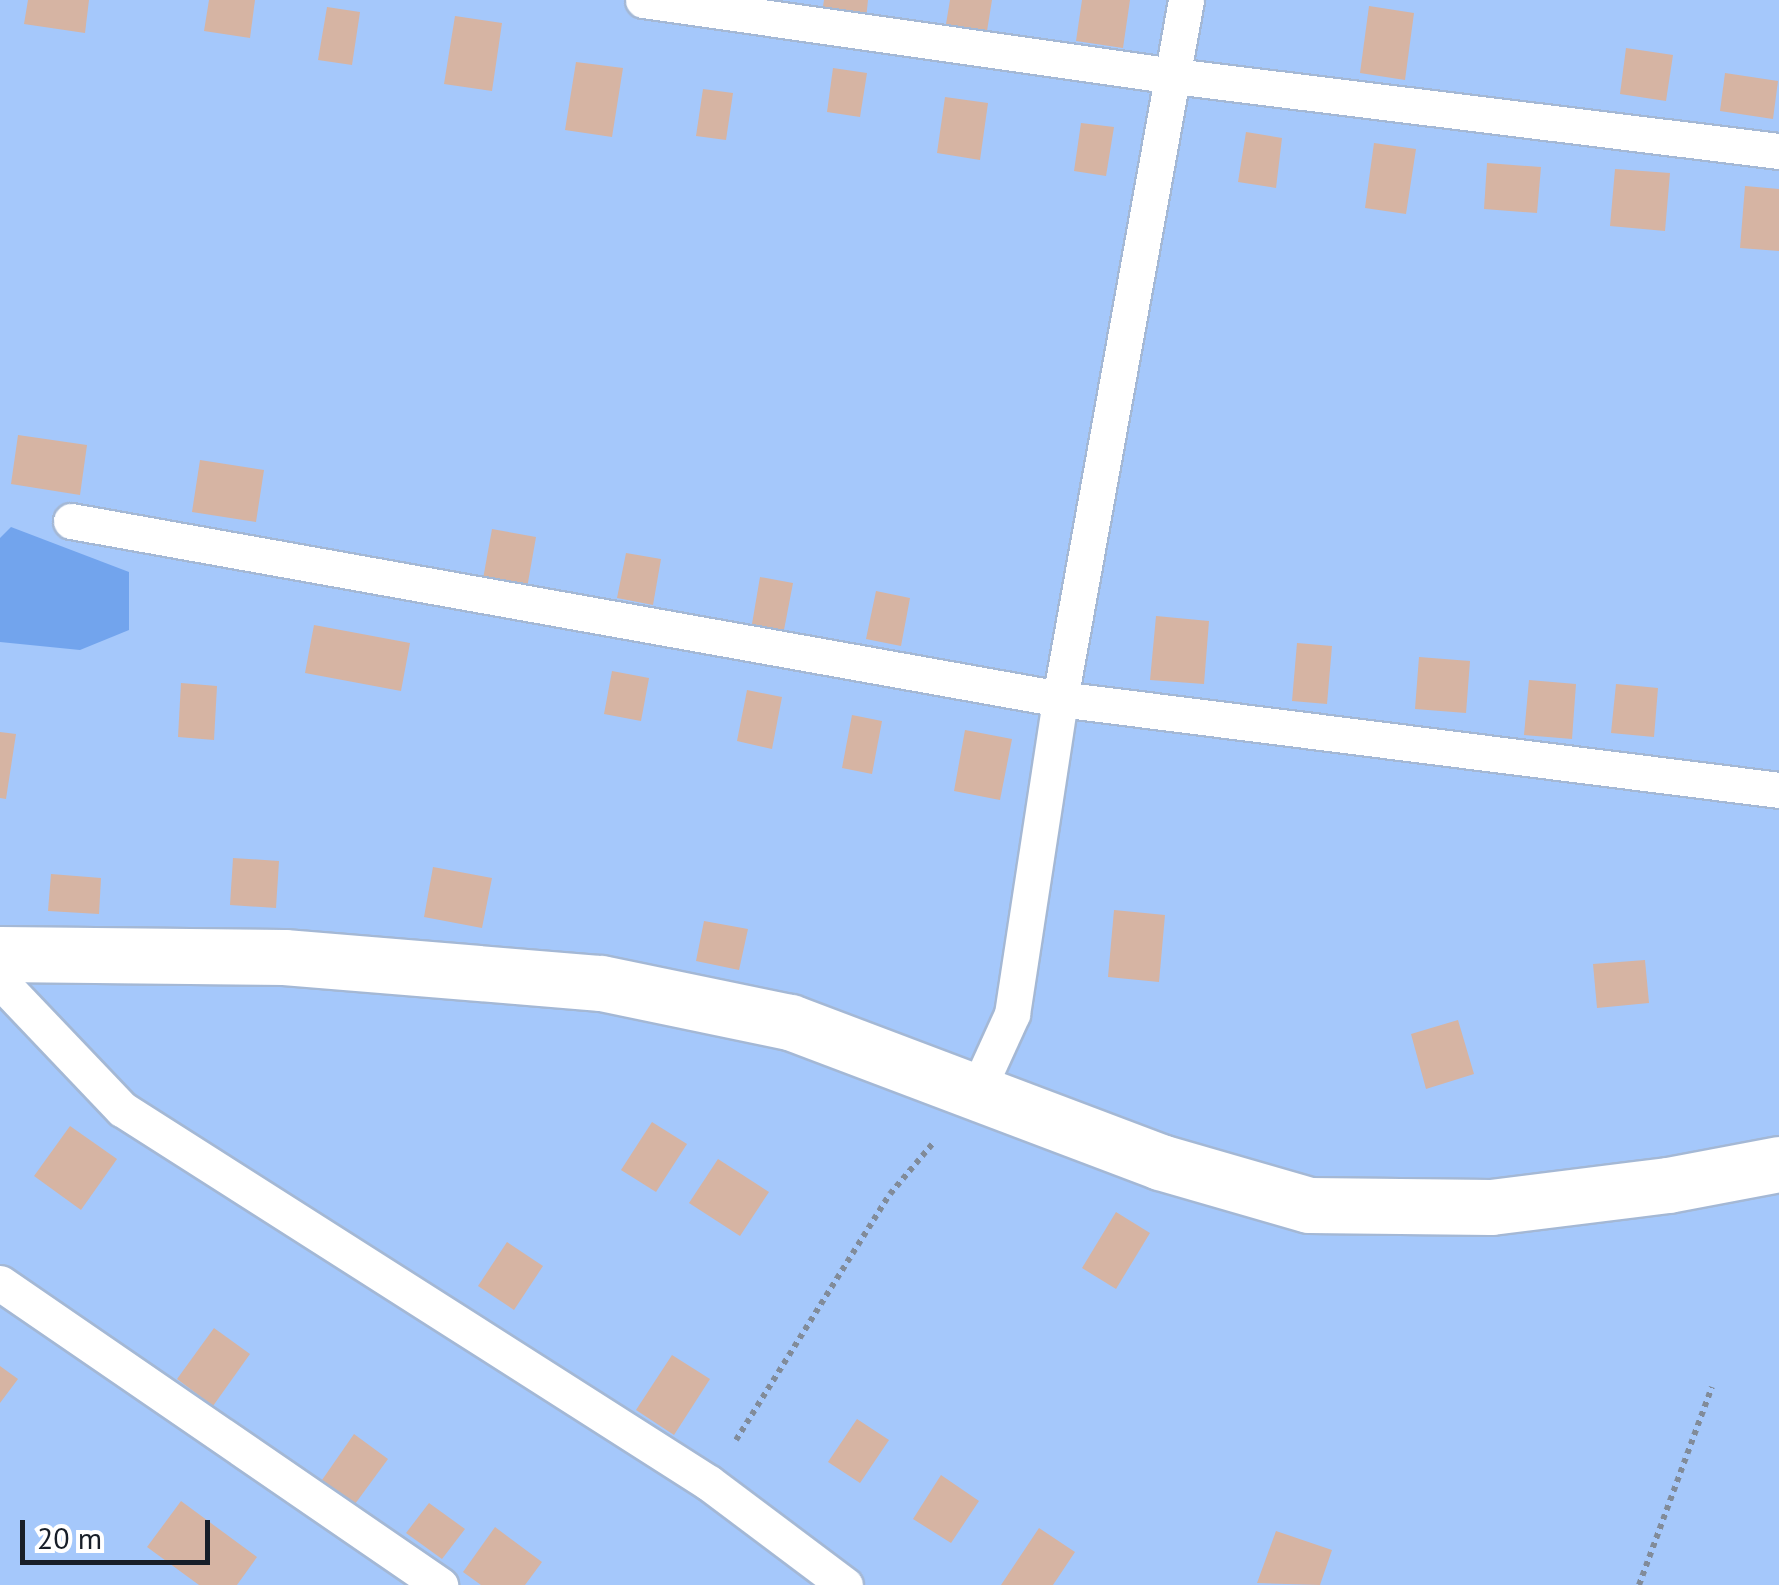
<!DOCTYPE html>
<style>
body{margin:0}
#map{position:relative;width:1779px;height:1585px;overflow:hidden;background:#dfecfe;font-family:"PT Sans",sans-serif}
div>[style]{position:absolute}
.green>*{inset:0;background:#a5c8fb}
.water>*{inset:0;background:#72a4ed}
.building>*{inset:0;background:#d6b4a3}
.path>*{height:6px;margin-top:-3px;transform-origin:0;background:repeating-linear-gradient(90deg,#818b99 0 5px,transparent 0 10px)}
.roads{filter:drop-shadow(2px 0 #a4b8d5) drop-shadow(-2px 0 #a4b8d5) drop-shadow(0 2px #a4b8d5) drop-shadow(0 -2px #a4b8d5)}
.lane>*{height:35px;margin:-17.5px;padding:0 17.5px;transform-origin:17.5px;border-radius:17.5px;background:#fff}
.street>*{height:55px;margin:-27.5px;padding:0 27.5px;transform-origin:27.5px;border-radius:27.5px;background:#fff}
span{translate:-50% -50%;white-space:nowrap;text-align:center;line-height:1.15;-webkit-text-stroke:8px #fff;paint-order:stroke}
.scale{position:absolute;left:20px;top:1520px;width:190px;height:45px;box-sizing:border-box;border:5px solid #171e28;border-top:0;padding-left:12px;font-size:30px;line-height:35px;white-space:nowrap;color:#171e28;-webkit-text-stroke:8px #fff;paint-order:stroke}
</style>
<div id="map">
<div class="green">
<i style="clip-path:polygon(0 0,1779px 0,1779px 1585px,0 1585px)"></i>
</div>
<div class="water">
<i style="clip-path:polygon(11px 527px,129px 572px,129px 630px,80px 650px,0 642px,0 538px)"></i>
</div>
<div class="building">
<i style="clip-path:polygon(28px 0,89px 0,85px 33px,24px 24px)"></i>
<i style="clip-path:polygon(209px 0,255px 0,250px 38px,204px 31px)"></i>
<i style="clip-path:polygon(824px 0,868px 0,866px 19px,822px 13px)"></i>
<i style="clip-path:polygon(950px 0,992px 0,987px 31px,946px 24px)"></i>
<i style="clip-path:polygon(1082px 0,1130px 0,1123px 48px,1076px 41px)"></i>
<i style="clip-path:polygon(1369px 6px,1414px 13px,1405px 80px,1360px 73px)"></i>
<i style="clip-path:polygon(327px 7px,360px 12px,352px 65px,318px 60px)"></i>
<i style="clip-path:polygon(455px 16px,502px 23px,492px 91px,444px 84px)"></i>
<i style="clip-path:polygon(1626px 48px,1673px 55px,1666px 101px,1620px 94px)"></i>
<i style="clip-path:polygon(576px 62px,623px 68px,612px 137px,565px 130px)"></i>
<i style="clip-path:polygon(833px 68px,867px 73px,860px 117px,827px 112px)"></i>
<i style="clip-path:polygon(1725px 73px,1778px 81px,1773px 119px,1720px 111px)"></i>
<i style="clip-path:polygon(703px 89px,733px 93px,726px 140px,696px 136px)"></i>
<i style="clip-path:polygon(945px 97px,988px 103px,980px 160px,937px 153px)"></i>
<i style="clip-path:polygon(1081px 123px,1114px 127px,1106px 176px,1074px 171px)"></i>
<i style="clip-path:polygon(1246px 132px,1282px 138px,1276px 188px,1238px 182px)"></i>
<i style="clip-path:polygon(1374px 143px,1416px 149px,1406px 214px,1365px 208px)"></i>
<i style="clip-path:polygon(1487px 163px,1541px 167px,1537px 213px,1484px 209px)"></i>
<i style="clip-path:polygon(1615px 169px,1670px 173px,1665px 231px,1610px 226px)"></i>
<i style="clip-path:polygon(1745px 186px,1779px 189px,1779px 251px,1740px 248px)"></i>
<i style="clip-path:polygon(18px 435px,87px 445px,80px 495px,11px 484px)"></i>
<i style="clip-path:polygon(200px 460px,264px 470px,256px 522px,192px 512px)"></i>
<i style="clip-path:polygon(492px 529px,536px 537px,527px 588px,483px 579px)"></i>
<i style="clip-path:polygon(626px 553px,661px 559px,653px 605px,617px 598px)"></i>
<i style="clip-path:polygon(760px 577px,793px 583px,784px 630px,752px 624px)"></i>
<i style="clip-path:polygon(876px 591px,910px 598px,901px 646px,866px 639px)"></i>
<i style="clip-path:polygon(1156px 616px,1209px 621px,1204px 684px,1150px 680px)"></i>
<i style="clip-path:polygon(314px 625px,410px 643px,401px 691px,305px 673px)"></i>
<i style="clip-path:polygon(1297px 643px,1332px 646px,1327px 704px,1292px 701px)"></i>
<i style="clip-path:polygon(1419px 657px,1470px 661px,1466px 713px,1415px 709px)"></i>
<i style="clip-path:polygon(612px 671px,649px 678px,641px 721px,604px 714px)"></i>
<i style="clip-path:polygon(1529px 680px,1576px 684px,1572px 739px,1524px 735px)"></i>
<i style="clip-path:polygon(181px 683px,217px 686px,214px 740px,178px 737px)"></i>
<i style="clip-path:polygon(1616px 684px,1658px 688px,1654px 737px,1611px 733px)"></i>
<i style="clip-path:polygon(747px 690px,782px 697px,772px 749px,737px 741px)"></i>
<i style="clip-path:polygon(852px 715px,882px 721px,872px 774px,842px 768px)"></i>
<i style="clip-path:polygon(965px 730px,1012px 739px,1000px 800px,954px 791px)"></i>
<i style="clip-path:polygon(0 732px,16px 734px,6px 799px,0 798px)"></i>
<i style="clip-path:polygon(233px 858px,279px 861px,276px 908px,230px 905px)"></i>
<i style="clip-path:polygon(433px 867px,492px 878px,482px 928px,424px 917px)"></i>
<i style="clip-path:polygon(51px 874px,101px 878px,99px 914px,48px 911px)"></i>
<i style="clip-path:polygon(1114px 910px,1165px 915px,1159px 982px,1108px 977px)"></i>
<i style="clip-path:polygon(704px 921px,748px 929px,739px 970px,696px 961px)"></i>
<i style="clip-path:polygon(1645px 960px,1649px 1003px,1597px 1008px,1593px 964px)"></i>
<i style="clip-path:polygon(1458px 1020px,1474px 1074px,1426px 1089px,1411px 1034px)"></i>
<i style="clip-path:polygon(652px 1122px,687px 1144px,656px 1192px,621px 1170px)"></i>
<i style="clip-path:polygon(70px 1126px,117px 1159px,81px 1210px,34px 1176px)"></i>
<i style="clip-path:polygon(718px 1159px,769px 1192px,740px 1236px,689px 1203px)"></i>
<i style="clip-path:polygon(1116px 1212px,1150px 1233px,1116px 1289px,1082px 1268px)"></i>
<i style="clip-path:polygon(507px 1242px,543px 1266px,514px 1310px,478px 1286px)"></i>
<i style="clip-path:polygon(214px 1328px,250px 1354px,213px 1406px,177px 1379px)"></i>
<i style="clip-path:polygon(672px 1355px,710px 1379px,674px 1435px,636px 1410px)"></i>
<i style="clip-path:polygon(0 1366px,18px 1379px,0 1403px)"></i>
<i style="clip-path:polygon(857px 1419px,889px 1440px,860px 1483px,828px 1462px)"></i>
<i style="clip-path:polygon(354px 1434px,388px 1459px,355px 1504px,322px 1480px)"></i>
<i style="clip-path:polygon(941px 1475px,979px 1501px,951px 1543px,913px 1519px)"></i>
<i style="clip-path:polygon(181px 1501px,257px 1557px,237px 1585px,199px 1585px,147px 1547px)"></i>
<i style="clip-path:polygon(429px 1503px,465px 1529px,442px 1559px,406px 1533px)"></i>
<i style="clip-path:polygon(495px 1527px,542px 1562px,525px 1585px,481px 1585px,463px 1572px)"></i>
<i style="clip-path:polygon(1039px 1528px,1075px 1552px,1053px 1585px,1001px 1585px)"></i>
<i style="clip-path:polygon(1276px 1531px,1332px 1550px,1320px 1585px,1257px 1583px)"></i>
</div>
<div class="path">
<i style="left:736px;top:1440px;width:290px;rotate:-58deg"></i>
<i style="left:890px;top:1194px;width:68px;rotate:-49.8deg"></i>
<i style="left:1639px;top:1585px;width:211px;rotate:-69.8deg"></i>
</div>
<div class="roads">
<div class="lane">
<i style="left:643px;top:0;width:536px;rotate:8.15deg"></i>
<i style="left:1174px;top:76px;width:610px;rotate:7.07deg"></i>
<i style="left:71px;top:521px;width:1005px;rotate:10.2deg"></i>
<i style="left:1060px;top:699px;width:725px;rotate:7.21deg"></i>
<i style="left:0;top:981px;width:177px;rotate:46.4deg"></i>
<i style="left:122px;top:1109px;width:696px;rotate:32.5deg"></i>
<i style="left:709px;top:1483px;width:170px;rotate:36.9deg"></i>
<i style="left:976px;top:1093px;width:87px;rotate:-65.5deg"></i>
<i style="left:1012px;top:1014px;width:319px;rotate:-81.3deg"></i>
<i style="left:1060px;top:699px;width:710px;rotate:-79.78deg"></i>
<i style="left:0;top:1283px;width:534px;rotate:34.46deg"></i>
</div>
<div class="street">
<i style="left:0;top:954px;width:284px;rotate:0.6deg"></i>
<i style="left:284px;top:957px;width:318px;rotate:4.7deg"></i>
<i style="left:601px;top:983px;width:193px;rotate:11.7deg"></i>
<i style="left:790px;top:1022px;width:396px;rotate:20.7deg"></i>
<i style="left:1160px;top:1162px;width:155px;rotate:16.1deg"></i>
<i style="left:1309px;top:1205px;width:182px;rotate:0.6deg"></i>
<i style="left:1491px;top:1207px;width:178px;rotate:-7.1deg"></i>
<i style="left:1668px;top:1185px;width:113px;rotate:-10.7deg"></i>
</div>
</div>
<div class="scale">20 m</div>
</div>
